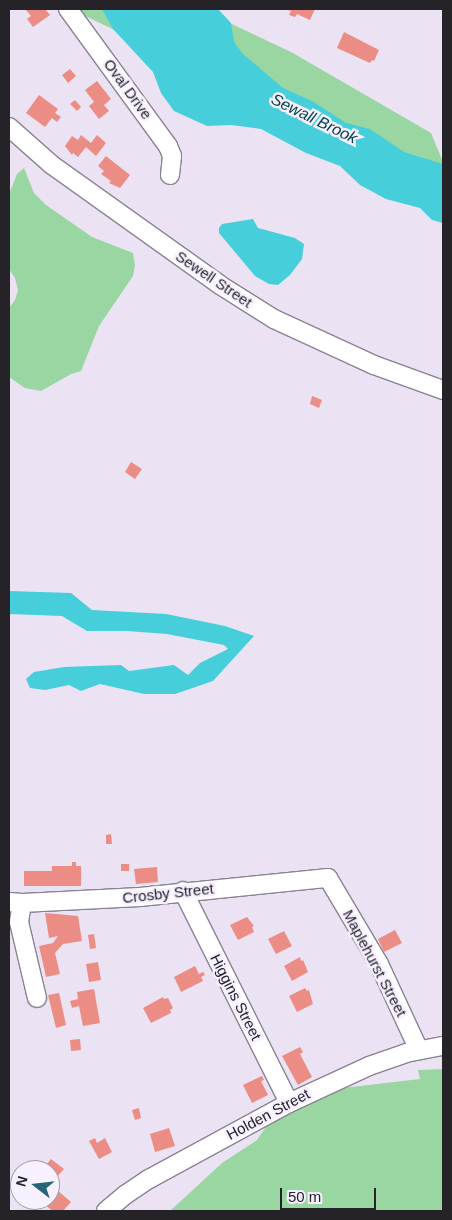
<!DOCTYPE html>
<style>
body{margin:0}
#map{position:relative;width:452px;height:1220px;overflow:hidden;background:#ebe2f4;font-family:Helvetica,sans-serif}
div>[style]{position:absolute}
.green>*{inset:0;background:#99d6a2}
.water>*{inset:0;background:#46cfda}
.building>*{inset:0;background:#eb8d84}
.roads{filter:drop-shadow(1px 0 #8a8292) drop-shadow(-1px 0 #8a8292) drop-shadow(0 1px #8a8292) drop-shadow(0 -1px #8a8292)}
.minor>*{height:18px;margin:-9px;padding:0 9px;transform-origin:9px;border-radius:9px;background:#fff}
span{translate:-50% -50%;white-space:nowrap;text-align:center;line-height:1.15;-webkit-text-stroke:5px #f7f0ff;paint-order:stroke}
.street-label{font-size:15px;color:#252228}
.water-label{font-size:16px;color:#044549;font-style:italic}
.frame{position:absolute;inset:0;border:10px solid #252228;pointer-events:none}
.north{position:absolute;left:10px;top:1160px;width:50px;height:50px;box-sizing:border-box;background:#f7f0ff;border:1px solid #a39ea9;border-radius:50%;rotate:286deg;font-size:14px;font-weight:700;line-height:20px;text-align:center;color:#252228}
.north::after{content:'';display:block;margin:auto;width:18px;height:22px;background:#26647a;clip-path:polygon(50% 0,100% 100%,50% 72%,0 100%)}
.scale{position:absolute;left:280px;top:1188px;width:96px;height:22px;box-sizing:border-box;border:2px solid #252228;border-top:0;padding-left:6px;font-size:15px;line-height:18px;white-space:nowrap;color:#252228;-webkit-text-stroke:4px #f7f0ff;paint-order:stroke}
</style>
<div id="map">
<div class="green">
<i style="clip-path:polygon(71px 9px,200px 9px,291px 52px,431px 133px,443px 162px,443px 182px,201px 72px)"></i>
<i style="clip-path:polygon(24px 168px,34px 193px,46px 205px,92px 237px,133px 253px,135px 265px,133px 276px,99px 326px,81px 371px,71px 374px,41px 391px,25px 388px,9px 377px,9px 308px,15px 300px,18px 290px,15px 278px,9px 269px,9px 194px,17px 174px)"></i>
<i style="clip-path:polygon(443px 1069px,443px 1211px,170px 1211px,222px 1163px,257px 1140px,267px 1125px,293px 1111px,343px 1088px,420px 1079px,418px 1070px)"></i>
</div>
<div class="water">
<i style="clip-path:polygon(102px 9px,218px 9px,231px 23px,234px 42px,243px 54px,283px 88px,314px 102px,346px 123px,370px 129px,404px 152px,443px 164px,443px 223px,432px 220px,420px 208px,386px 199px,360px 185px,340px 166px,306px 153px,261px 129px,231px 125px,207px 126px,174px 111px,161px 93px,153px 72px,113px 29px)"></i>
<i style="clip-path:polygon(253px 219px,258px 228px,295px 238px,304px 244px,302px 259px,290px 275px,278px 285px,269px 284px,255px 276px,219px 233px,219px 228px,222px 224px)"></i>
<i style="clip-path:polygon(9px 591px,71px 593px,92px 610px,166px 614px,225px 626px,254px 636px,213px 681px,175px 694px,144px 694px,100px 684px,81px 691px,69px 685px,45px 690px,30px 688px,26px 679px,34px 672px,64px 667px,121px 665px,129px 671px,174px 665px,188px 675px,200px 663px,228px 649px,224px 645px,167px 634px,127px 631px,87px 631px,62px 616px,9px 614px)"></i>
</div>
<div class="building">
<i style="clip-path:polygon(25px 9px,45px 9px,50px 15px,33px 27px,27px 19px,31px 16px)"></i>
<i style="clip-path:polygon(285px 9px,315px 9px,310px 20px,297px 14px,295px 17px,289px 15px,291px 11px)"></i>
<i style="clip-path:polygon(344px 32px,379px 50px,374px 61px,372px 60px,370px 63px,337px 48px)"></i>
<i style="clip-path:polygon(70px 69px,76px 76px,68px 83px,62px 75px)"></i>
<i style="clip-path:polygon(97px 81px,111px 99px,104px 105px,109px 111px,99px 119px,89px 106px,94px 102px,85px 90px)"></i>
<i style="clip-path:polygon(39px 95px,58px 109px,55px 113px,61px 117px,57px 122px,52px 118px,45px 127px,26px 113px)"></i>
<i style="clip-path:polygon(75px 100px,81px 107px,77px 111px,70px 104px)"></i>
<i style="clip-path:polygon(81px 135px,91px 143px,97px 135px,106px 143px,96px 156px,86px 147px,78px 157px,73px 153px,72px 155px,65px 146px,72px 136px,78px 140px)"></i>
<i style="clip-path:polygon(106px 156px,130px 175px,120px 188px,109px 183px,111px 181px,101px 174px,104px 171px,98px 166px)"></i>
<i style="clip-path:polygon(312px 396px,322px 400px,319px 408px,310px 404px)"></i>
<i style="clip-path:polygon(131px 462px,142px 469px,135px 479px,125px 472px)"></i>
<i style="clip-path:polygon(111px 834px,112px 844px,106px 844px,106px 835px)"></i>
<i style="clip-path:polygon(72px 862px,76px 862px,76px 866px,81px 866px,81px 886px,24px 886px,24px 871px,52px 871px,52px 866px,72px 866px)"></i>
<i style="clip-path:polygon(121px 864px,129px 864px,129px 871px,121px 871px)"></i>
<i style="clip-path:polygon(157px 867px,158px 882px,136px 884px,134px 869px)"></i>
<i style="clip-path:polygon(45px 913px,78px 916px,82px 941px,63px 944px,55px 953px,60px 974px,46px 977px,39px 946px,53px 943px,58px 936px,49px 938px)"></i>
<i style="clip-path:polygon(247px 917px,254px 926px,252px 927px,254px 932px,238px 940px,230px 925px)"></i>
<i style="clip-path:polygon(395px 930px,402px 943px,384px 952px,378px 939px)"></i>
<i style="clip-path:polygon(284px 931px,292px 946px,276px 954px,268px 939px)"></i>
<i style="clip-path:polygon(94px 934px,96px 948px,90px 949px,88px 935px)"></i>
<i style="clip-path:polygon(300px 957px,301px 961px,303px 960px,308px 972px,292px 981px,284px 966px)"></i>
<i style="clip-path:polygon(98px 962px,101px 980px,89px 982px,86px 964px)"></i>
<i style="clip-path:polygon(195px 966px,199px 974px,203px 972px,205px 975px,201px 977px,203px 981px,181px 992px,174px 977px)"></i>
<i style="clip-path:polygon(305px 988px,307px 991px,309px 990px,313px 1004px,297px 1012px,289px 996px)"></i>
<i style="clip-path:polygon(94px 989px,100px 1023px,83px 1026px,79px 1006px,72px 1008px,70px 1001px,78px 999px,77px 992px)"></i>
<i style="clip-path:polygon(59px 993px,66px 1025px,56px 1028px,48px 995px)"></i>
<i style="clip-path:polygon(163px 997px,164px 999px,168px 998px,173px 1008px,170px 1010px,171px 1013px,151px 1023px,143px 1008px)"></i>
<i style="clip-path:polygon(80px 1039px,81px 1050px,71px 1051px,70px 1040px)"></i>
<i style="clip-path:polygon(300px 1047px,303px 1052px,300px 1054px,312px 1077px,298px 1085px,282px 1056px)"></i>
<i style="clip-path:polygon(262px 1076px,264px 1080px,261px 1081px,268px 1095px,252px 1103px,243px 1085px)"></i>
<i style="clip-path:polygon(139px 1108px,141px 1118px,135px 1120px,132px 1110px)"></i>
<i style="clip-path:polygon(169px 1128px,175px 1146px,155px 1152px,150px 1134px)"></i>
<i style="clip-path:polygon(95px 1138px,97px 1143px,105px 1138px,112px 1152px,99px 1159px,89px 1141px)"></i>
<i style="clip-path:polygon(51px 1159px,64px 1169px,56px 1178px,52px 1174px,50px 1176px,50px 1170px,42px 1170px)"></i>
<i style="clip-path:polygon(50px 1184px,71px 1202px,63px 1211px,52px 1211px,40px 1200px,50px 1200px)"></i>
</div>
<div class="roads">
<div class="minor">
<i style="left:68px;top:9px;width:170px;rotate:53.9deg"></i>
<i style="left:168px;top:146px;width:11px;rotate:68deg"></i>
<i style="left:172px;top:156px;width:19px;rotate:96deg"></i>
<i style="left:9px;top:127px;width:57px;rotate:41.5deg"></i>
<i style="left:52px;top:165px;width:206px;rotate:35.5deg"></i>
<i style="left:220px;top:285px;width:64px;rotate:32.2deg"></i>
<i style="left:274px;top:319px;width:110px;rotate:24.7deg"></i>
<i style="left:374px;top:365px;width:73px;rotate:19.9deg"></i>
<i style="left:183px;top:891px;width:237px;rotate:63.4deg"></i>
<i style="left:9px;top:902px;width:13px;rotate:4deg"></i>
<i style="left:22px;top:903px;width:118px;rotate:-2.9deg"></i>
<i style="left:140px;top:897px;width:189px;rotate:-5.8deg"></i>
<i style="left:328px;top:878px;width:100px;rotate:59.3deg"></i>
<i style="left:379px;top:964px;width:95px;rotate:65.1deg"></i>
<i style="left:22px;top:903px;width:19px;rotate:99deg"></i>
<i style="left:19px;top:922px;width:78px;rotate:76.7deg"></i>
<i style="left:106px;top:1211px;width:25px;rotate:-40deg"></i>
<i style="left:125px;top:1195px;width:29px;rotate:-34deg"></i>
<i style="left:149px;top:1179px;width:159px;rotate:-28.5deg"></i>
<i style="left:289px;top:1103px;width:88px;rotate:-24.8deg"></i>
<i style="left:369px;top:1066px;width:39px;rotate:-19deg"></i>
<i style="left:406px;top:1053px;width:38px;rotate:-11deg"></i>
</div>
</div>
<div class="street-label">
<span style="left:128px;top:89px;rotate:54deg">Oval Drive</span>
<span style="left:214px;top:279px;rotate:34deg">Sewell Street</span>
<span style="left:168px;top:893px;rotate:-6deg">Crosby Street</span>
<span style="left:375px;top:963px;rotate:62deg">Maplehurst Street</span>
<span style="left:236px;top:997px;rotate:63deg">Higgins Street</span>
<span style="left:268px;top:1114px;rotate:-28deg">Holden Street</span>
</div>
<div class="water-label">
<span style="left:314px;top:119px;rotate:26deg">Sewall Brook</span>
</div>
<div class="frame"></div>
<div class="north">N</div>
<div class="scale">50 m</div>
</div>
